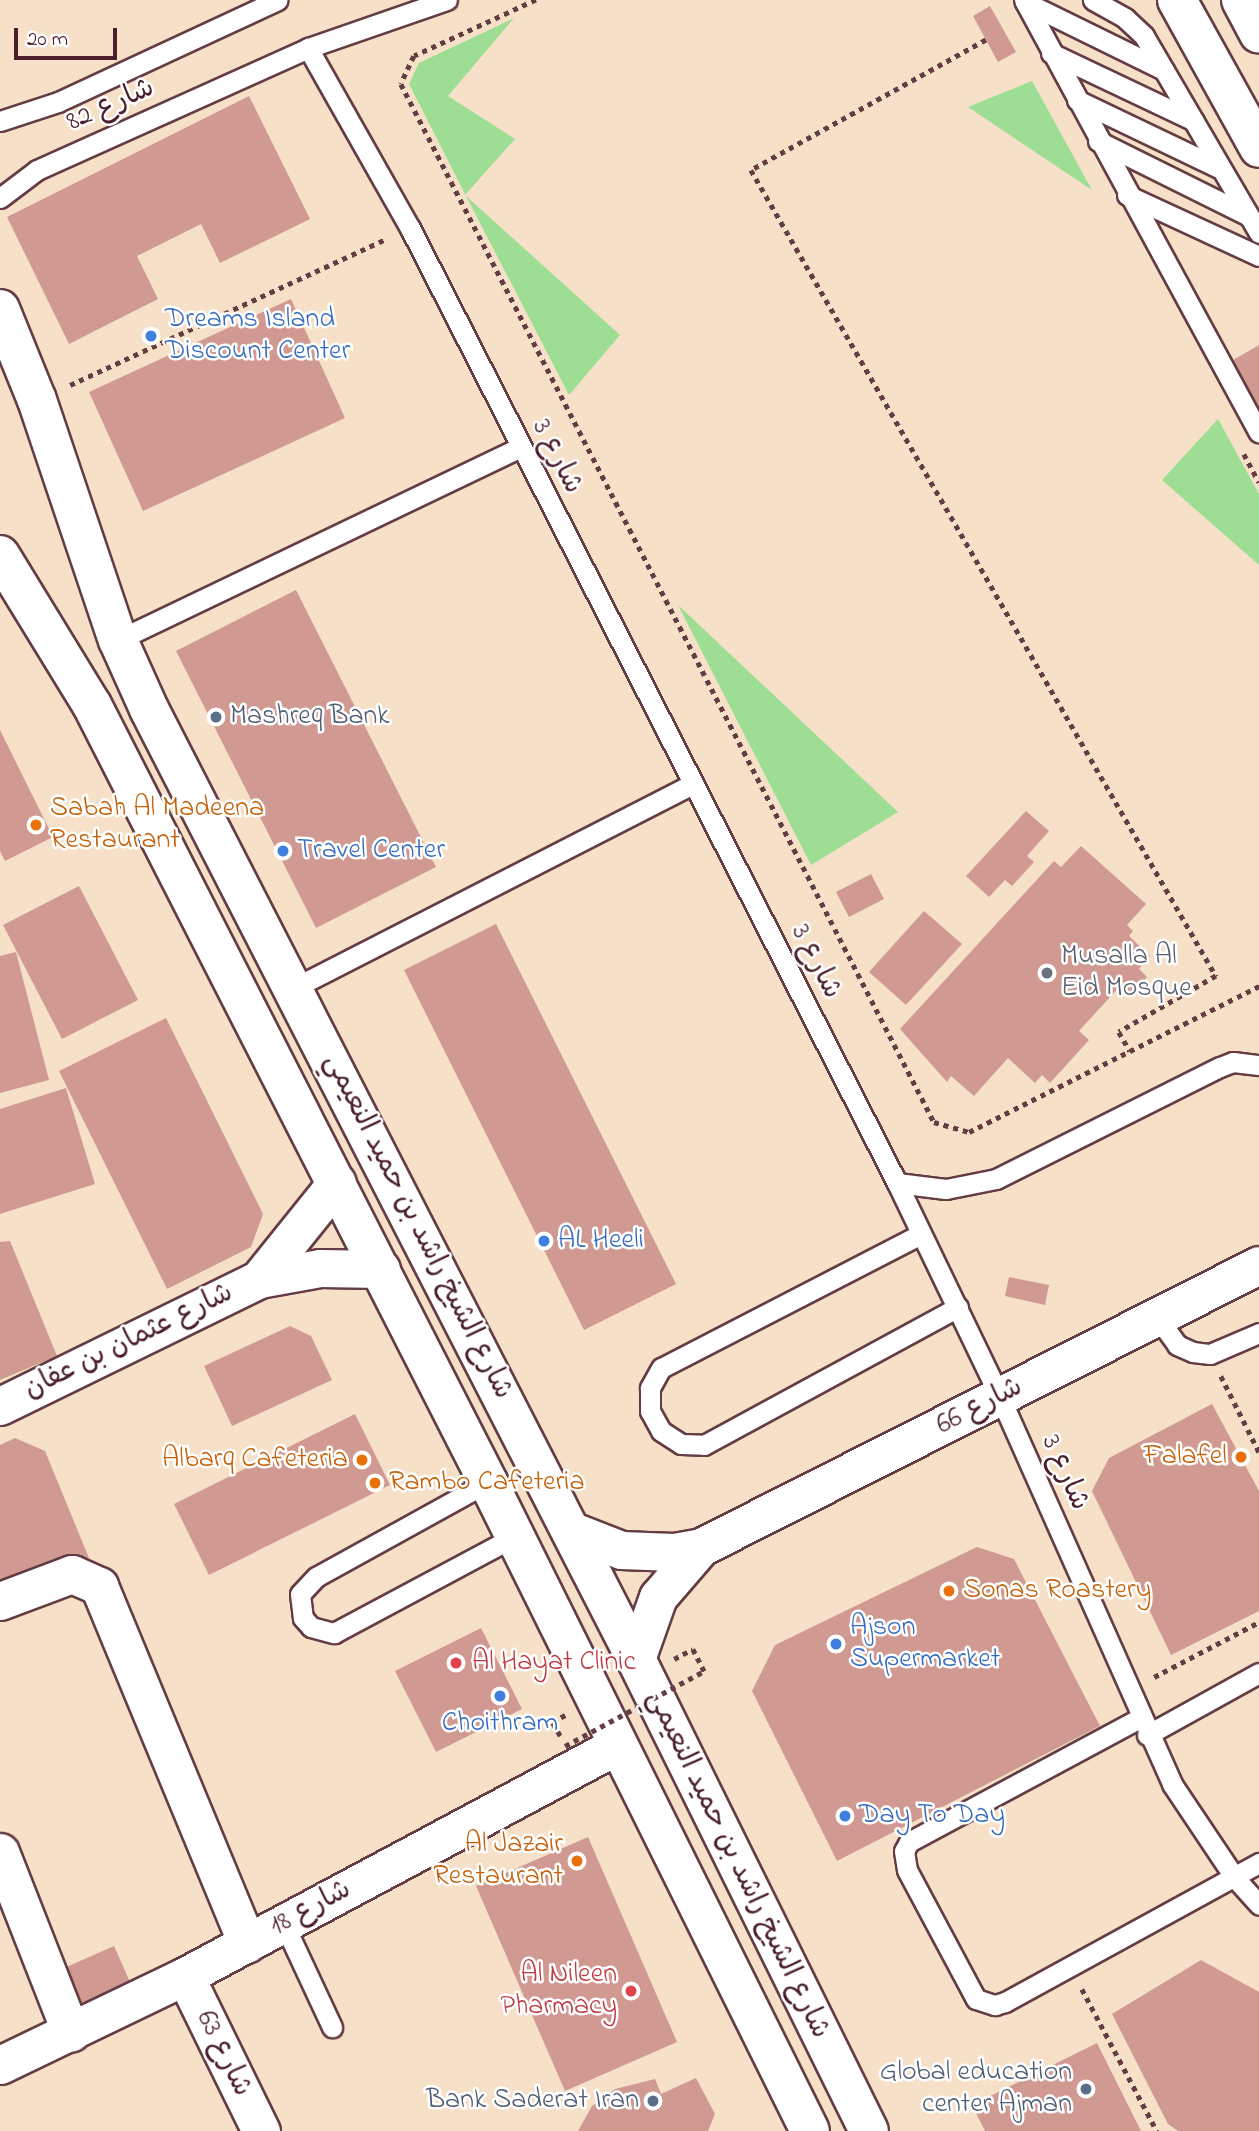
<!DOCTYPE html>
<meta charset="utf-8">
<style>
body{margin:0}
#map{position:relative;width:1259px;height:2131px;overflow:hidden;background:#f6e0c8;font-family:"Indie Flower","Playpen Sans Arabic",sans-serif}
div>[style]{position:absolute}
.green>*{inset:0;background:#9ede94}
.building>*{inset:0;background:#d09a92}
.path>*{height:4.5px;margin-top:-2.25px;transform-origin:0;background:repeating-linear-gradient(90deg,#643c43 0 5px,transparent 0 10px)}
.roads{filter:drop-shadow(2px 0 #643c43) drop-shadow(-2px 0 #643c43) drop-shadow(0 2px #643c43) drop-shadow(0 -2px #643c43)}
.lane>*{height:19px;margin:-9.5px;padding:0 9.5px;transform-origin:9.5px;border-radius:9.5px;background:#fff}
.street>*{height:37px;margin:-18.5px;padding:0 18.5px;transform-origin:18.5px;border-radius:18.5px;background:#fff}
.secondary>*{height:38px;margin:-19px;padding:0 19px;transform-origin:19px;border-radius:19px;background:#fff}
.primary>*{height:38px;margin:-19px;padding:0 19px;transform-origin:19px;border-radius:19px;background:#fff}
.path-bridge>*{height:4.5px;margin-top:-2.25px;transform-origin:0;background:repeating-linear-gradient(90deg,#643c43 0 5px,transparent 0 10px)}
.dots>*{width:19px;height:19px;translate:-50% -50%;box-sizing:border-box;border:4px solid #fff;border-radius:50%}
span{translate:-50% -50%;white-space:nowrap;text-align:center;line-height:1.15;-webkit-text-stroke:5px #fff;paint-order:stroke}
.street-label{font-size:28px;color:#4a1f2b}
.shop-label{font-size:28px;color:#366cbe}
.left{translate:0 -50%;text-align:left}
.service-label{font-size:28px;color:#4e5e75}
.right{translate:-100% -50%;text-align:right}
.food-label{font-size:28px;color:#c56008}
.worship-label{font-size:28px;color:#5b616d}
.health-label{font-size:28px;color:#be3a42}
.scale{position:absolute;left:14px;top:28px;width:103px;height:32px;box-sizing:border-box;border:4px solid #4a1f2b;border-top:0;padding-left:9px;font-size:21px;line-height:24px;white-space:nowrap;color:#4a1f2b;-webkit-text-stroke:5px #fff;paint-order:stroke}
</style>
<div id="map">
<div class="green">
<i style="clip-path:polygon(514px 18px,448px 96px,515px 139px,465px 195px,620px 335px,569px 395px,465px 194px,409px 84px,419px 63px)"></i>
<i style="clip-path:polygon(1032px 81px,1092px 190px,968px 107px)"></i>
<i style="clip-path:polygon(1218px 419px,1259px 494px,1259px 565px,1162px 480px)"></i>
<i style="clip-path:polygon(678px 605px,898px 812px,811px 865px)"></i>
</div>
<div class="building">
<i style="clip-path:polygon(990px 6px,1016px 52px,998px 62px,973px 16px)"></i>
<i style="clip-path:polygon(249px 96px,310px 219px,220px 263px,201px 224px,137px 256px,158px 299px,69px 344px,7px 217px)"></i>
<i style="clip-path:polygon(291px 299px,345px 418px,143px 511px,89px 392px)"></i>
<i style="clip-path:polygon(1259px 345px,1259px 408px,1233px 360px)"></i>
<i style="clip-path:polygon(296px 590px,436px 867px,316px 928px,176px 651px)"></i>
<i style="clip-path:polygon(0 730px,53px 837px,5px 861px,0 851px)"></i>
<i style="clip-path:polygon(1026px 811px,1049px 831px,1027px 856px,1034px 862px,1012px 886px,1005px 880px,989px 897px,966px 876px)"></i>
<i style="clip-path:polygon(1081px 846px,1146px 904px,1127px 925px,1133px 931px,1129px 936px,1150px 956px,1139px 969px,1147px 977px,1132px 995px,1121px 985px,1079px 1031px,1089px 1040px,1050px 1083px,1042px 1075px,1035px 1083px,1008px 1058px,974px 1096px,951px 1076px,947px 1082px,900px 1029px,1054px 861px,1061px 867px)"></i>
<i style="clip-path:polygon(871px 874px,884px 899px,849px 917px,836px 892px)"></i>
<i style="clip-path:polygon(79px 886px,138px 1000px,62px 1039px,3px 925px)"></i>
<i style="clip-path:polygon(924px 911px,962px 944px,906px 1005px,869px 972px)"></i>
<i style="clip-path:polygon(496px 924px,676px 1284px,584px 1330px,404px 970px)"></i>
<i style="clip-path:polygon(16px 952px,49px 1080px,0 1093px,0 956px)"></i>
<i style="clip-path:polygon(166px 1018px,263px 1214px,251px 1247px,167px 1289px,59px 1071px)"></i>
<i style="clip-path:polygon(66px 1088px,95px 1184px,0 1214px,0 1109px)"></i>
<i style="clip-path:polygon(10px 1241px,57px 1356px,0 1380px,0 1242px)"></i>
<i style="clip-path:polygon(1009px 1277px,1049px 1285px,1045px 1305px,1005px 1296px)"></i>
<i style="clip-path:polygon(290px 1326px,311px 1336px,332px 1380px,232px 1426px,204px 1366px)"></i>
<i style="clip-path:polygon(1212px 1404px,1259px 1491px,1259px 1611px,1171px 1655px,1092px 1491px,1109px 1458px)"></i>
<i style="clip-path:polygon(355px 1414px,390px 1485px,209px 1575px,174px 1504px)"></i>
<i style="clip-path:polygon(15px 1438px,45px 1451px,89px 1558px,0 1594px,0 1445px)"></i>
<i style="clip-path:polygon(977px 1547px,1014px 1559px,1100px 1726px,837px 1861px,752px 1691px,775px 1645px)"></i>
<i style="clip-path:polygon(481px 1628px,522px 1709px,436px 1752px,395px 1671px)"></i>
<i style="clip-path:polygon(588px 1837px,677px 2042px,565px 2091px,476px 1886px)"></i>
<i style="clip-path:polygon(114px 1946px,135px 1993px,94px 2016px,64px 2005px,55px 1972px)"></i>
<i style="clip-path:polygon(1201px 1960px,1259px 1992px,1259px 2131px,1178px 2131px,1168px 2124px,1112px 2014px)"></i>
<i style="clip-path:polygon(1097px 2043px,1141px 2131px,985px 2131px,972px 2105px)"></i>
<i style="clip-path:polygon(696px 2078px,715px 2114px,708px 2131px,578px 2131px,592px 2106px,615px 2089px,655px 2079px,661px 2094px)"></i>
</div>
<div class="path">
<i style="left:536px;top:0;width:134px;rotate:155.3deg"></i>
<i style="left:414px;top:56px;width:31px;rotate:115deg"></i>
<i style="left:401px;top:84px;width:1167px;rotate:62.82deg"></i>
<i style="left:934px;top:1122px;width:36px;rotate:16deg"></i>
<i style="left:969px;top:1132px;width:325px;rotate:-26.7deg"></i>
<i style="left:986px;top:40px;width:269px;rotate:151deg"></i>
<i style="left:751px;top:170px;width:931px;rotate:60.02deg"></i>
<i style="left:1216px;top:976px;width:112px;rotate:150deg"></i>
<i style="left:1119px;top:1032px;width:22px;rotate:60deg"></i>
<i style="left:70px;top:385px;width:348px;rotate:-24.8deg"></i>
<i style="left:1244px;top:454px;width:32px;rotate:62deg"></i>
<i style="left:1221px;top:1376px;width:85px;rotate:63.4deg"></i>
<i style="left:674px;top:1659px;width:21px;rotate:-28deg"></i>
<i style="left:693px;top:1649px;width:25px;rotate:63deg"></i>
<i style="left:1154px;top:1677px;width:119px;rotate:-27.6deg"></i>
<i style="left:560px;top:1736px;width:16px;rotate:-120deg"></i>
<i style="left:552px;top:1722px;width:15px;rotate:-28deg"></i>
<i style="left:1082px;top:1989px;width:161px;rotate:62.2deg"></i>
</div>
<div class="roads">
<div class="lane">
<i style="left:1024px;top:0;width:492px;rotate:61.5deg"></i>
<i style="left:1093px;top:0;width:37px;rotate:29deg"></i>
<i style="left:1125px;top:18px;width:26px;rotate:43deg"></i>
<i style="left:1144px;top:36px;width:228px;rotate:59.7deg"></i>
<i style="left:1025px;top:2px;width:155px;rotate:26.1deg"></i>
<i style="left:308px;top:48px;width:207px;rotate:60.5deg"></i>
<i style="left:410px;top:228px;width:1072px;rotate:62.98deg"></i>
<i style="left:897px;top:1183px;width:237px;rotate:64.3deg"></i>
<i style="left:1000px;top:1397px;width:424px;rotate:66deg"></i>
<i style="left:1172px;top:1784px;width:113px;rotate:56.2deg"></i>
<i style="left:1235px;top:1878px;width:36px;rotate:48deg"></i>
<i style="left:1051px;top:53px;width:158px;rotate:25.4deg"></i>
<i style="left:1077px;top:100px;width:160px;rotate:25.6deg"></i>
<i style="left:0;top:121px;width:61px;rotate:-18.1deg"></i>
<i style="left:58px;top:102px;width:242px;rotate:-24.9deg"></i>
<i style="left:1098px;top:141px;width:169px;rotate:26.4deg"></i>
<i style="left:1127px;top:195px;width:145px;rotate:24.8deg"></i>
<i style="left:0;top:198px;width:46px;rotate:-37.1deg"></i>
<i style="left:37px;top:170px;width:297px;rotate:-24.2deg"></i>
<i style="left:308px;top:48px;width:147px;rotate:-19.1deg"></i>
<i style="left:118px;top:640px;width:446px;rotate:-25.6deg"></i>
<i style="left:294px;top:988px;width:447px;rotate:-27.1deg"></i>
<i style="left:897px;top:1183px;width:49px;rotate:7deg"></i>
<i style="left:946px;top:1189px;width:51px;rotate:-11.3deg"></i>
<i style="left:996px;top:1179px;width:250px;rotate:-26.6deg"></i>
<i style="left:1220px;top:1067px;width:14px;rotate:-21deg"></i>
<i style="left:1233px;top:1062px;width:26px;rotate:7deg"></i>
<i style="left:921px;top:1234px;width:292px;rotate:152.7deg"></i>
<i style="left:661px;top:1368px;width:23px;rotate:119deg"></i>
<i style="left:650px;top:1388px;width:23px;rotate:90deg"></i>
<i style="left:650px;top:1411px;width:23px;rotate:61deg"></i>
<i style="left:661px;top:1431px;width:24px;rotate:33deg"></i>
<i style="left:681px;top:1444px;width:23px;rotate:2deg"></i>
<i style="left:704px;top:1445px;width:289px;rotate:-28.5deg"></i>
<i style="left:1157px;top:1317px;width:34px;rotate:54deg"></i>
<i style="left:1177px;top:1345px;width:17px;rotate:24deg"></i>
<i style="left:1193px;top:1352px;width:17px;rotate:7deg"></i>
<i style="left:1210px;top:1354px;width:53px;rotate:-23.2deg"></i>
<i style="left:488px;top:1482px;width:196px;rotate:151.1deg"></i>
<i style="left:316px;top:1577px;width:23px;rotate:133deg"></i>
<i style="left:300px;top:1594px;width:24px;rotate:83deg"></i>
<i style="left:303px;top:1618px;width:12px;rotate:48deg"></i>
<i style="left:311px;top:1627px;width:24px;rotate:15deg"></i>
<i style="left:334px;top:1633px;width:206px;rotate:-28.1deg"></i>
<i style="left:1140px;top:1718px;width:262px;rotate:151.8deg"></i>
<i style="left:909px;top:1842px;width:10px;rotate:119deg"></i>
<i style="left:904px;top:1851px;width:19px;rotate:81deg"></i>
<i style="left:907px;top:1870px;width:146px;rotate:61.9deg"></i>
<i style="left:976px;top:1999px;width:20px;rotate:18deg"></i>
<i style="left:995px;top:2005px;width:10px;rotate:-17deg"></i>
<i style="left:1005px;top:2002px;width:290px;rotate:-28.7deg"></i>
<i style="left:1147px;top:1735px;width:128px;rotate:-29deg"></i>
<i style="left:284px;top:1924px;width:114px;rotate:65deg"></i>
</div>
<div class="street">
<i style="left:259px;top:1279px;width:124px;rotate:-51.2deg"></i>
<i style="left:0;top:1406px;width:288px;rotate:-26.1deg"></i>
<i style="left:259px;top:1279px;width:62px;rotate:-10.2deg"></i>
<i style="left:320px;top:1268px;width:61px;rotate:0.9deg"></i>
<i style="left:570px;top:1530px;width:55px;rotate:21.4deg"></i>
<i style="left:621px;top:1550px;width:53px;rotate:2.2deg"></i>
<i style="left:674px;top:1552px;width:27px;rotate:-10deg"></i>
<i style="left:0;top:1601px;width:77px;rotate:-20.6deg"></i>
<i style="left:72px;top:1574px;width:30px;rotate:24deg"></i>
<i style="left:99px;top:1586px;width:387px;rotate:67.5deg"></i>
<i style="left:636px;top:1659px;width:66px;rotate:-70.5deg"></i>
<i style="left:658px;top:1597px;width:66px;rotate:-49.3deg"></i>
<i style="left:701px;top:1547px;width:625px;rotate:-26.81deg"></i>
<i style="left:0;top:1852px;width:194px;rotate:68.6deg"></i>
<i style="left:185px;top:1976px;width:173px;rotate:63.9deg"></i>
<i style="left:0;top:2065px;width:205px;rotate:-25.7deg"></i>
<i style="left:185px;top:1976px;width:490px;rotate:-28.1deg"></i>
</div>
<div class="secondary">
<i style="left:1177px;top:0;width:169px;rotate:61deg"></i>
<i style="left:1241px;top:0;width:38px;rotate:62deg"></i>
</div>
<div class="primary">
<i style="left:0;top:309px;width:98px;rotate:67.9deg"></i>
<i style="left:37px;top:400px;width:253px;rotate:71.4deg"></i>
<i style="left:118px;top:640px;width:76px;rotate:65.8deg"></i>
<i style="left:149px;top:709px;width:1068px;rotate:62.86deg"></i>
<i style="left:636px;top:1659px;width:526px;rotate:63.73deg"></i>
<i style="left:0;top:555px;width:176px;rotate:58.5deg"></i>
<i style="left:92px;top:705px;width:872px;rotate:62.99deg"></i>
<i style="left:488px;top:1482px;width:724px;rotate:63.61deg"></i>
</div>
</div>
<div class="path-bridge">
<i style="left:565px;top:1746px;width:158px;rotate:-28.3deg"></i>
</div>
<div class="dots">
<i style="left:151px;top:336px;background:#3f7fe0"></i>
<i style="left:216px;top:717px;background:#5c6f8a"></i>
<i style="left:36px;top:825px;background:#e8710a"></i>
<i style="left:283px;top:851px;background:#3f7fe0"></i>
<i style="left:1047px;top:973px;background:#6b7280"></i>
<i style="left:544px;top:1241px;background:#3f7fe0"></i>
<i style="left:1241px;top:1457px;background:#e8710a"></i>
<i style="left:362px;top:1460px;background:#e8710a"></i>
<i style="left:375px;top:1483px;background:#e8710a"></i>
<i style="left:949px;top:1591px;background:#e8710a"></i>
<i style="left:836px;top:1644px;background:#3f7fe0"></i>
<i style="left:456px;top:1663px;background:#e0444e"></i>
<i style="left:500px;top:1696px;background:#3f7fe0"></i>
<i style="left:845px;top:1816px;background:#3f7fe0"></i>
<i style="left:577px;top:1861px;background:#e8710a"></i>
<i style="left:631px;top:1991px;background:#e0444e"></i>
<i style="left:1086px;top:2089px;background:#5c6f8a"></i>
<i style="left:653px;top:2101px;background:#5c6f8a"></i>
</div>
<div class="street-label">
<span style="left:111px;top:106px;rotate:-24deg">شارع 82</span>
<span style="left:556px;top:457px;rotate:63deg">شارع 3</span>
<span style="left:815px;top:962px;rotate:63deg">شارع 3</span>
<span style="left:417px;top:1227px;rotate:63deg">شارع الشيخ راشد بن حميد النعيمي</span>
<span style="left:129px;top:1342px;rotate:-26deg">شارع عثمان بن عفان</span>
<span style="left:980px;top:1407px;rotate:-27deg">شارع 66</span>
<span style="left:1064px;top:1473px;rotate:66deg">شارع 3</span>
<span style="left:737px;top:1865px;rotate:64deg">شارع الشيخ راشد بن حميد النعيمي</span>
<span style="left:311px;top:1909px;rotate:-28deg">شارع 18</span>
<span style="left:223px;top:2054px;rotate:64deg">شارع 63</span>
</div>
<div class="shop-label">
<span class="left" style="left:165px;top:336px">Dreams Island<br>Discount Center</span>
<span class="left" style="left:297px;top:851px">Travel Center</span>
<span class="left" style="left:558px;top:1241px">AL Heeli</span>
<span class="left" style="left:850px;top:1644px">Ajson<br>Supermarket</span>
<span style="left:500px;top:1724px">Choithram</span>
<span class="left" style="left:859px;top:1816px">Day To Day</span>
</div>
<div class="service-label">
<span class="left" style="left:230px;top:717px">Mashreq Bank</span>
<span class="right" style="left:1072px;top:2089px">Global education<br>center Ajman</span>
<span class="right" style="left:639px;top:2101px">Bank Saderat Iran</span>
</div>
<div class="food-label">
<span class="left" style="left:50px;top:825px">Sabah Al Madeena<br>Restaurant</span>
<span class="right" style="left:1227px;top:1457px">Falafel</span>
<span class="right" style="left:348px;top:1460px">Albarq Cafeteria</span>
<span class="left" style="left:389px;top:1483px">Rambo Cafeteria</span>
<span class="left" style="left:963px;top:1591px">Sonas Roastery</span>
<span class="right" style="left:563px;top:1861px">Al Jazair<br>Restaurant</span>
</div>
<div class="worship-label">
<span class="left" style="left:1061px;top:973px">Musalla Al<br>Eid Mosque</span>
</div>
<div class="health-label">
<span class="left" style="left:472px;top:1663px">Al Hayat Clinic</span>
<span class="right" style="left:617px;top:1991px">Al Nileen<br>Pharmacy</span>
</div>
<div class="scale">20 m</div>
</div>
